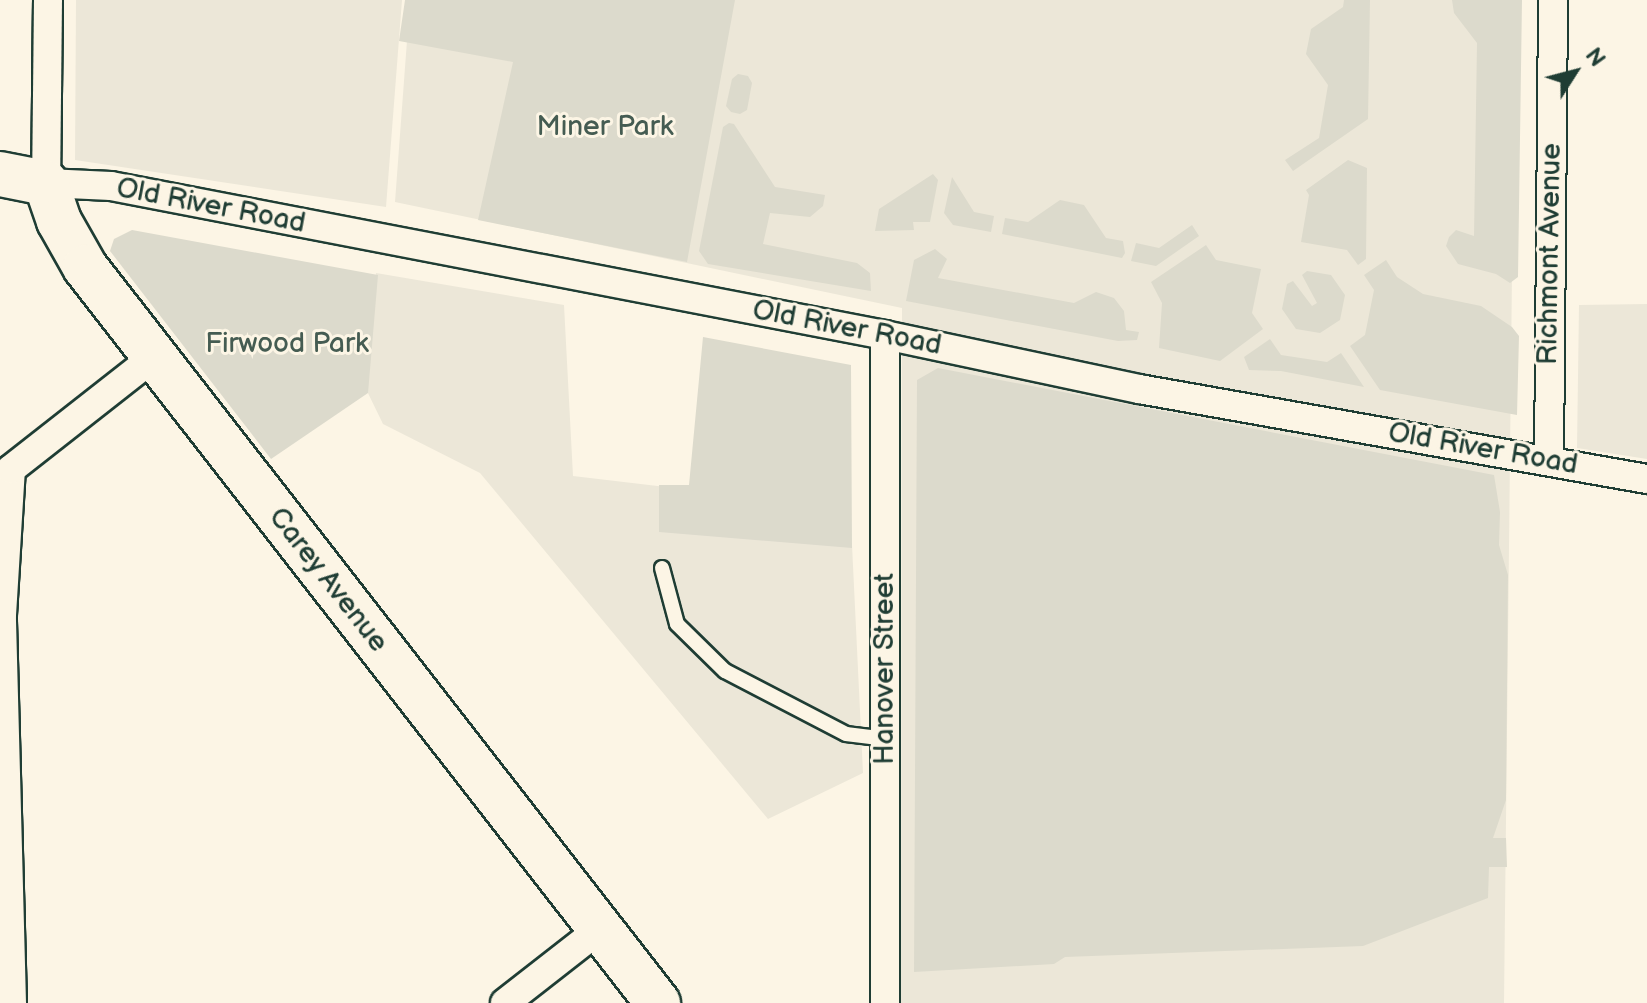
<!DOCTYPE html>
<style>
body{margin:0}
#map{position:relative;width:1647px;height:1003px;overflow:hidden;background:#fcf5e5;font-family:"Balsamiq Sans",sans-serif}
div>[style]{position:absolute}
.built>*{inset:0;background:#ece7d8}
.green>*{inset:0;background:#dcdacc}
.roads{filter:drop-shadow(2px 0 #1f3d34) drop-shadow(-2px 0 #1f3d34) drop-shadow(0 2px #1f3d34) drop-shadow(0 -2px #1f3d34)}
.lane>*{height:14px;margin:-7px;padding:0 7px;transform-origin:7px;border-radius:7px;background:#fcf5e5}
.street>*{height:28px;margin:-14px;padding:0 14px;transform-origin:14px;border-radius:14px;background:#fcf5e5}
.primary>*{height:44px;margin:-22px;padding:0 22px;transform-origin:22px;border-radius:22px;background:#fcf5e5}
span{translate:-50% -50%;white-space:nowrap;text-align:center;line-height:1.15;-webkit-text-stroke:6px #fcf5e5;paint-order:stroke}
.park-label{font-size:28px;color:#455c52}
.street-label{font-size:28px;color:#1f3d34}
.north{position:absolute;left:1535px;top:32px;width:80px;height:80px;-webkit-text-stroke:6px #fcf5e5;paint-order:stroke;rotate:54deg;font-size:22px;font-weight:700;line-height:32px;text-align:center;color:#1f3d34}
.north::after{content:'';display:block;margin:auto;width:28px;height:36px;background:#1f3d34;clip-path:polygon(50% 0,100% 100%,50% 72%,0 100%)}
</style>
<div id="map">
<div class="built">
<i style="clip-path:polygon(76px 0,402px 0,386px 207px,75px 160px)"></i>
<i style="clip-path:polygon(410px 0,1515px 0,1504px 1003px,901px 1003px,902px 308px,395px 202px)"></i>
<i style="clip-path:polygon(376px 273px,564px 305px,573px 476px,666px 487px,852px 545px,863px 773px,768px 819px,480px 473px,383px 424px,366px 389px)"></i>
<i style="clip-path:polygon(1647px 304px,1647px 459px,1577px 448px,1579px 305px)"></i>
</div>
<div class="green">
<i style="clip-path:polygon(405px 0,735px 0,687px 262px,478px 220px,513px 62px,399px 41px)"></i>
<i style="clip-path:polygon(1344px 0,1370px 0,1368px 119px,1293px 171px,1285px 160px,1319px 138px,1328px 85px,1306px 54px,1311px 29px,1343px 7px)"></i>
<i style="clip-path:polygon(1452px 0,1522px 0,1518px 277px,1510px 283px,1496px 274px,1458px 264px,1446px 246px,1449px 237px,1456px 230px,1474px 236px,1477px 43px,1454px 13px)"></i>
<i style="clip-path:polygon(738px 74px,748px 76px,752px 83px,747px 110px,740px 114px,731px 112px,726px 106px,732px 79px)"></i>
<i style="clip-path:polygon(729px 123px,734px 124px,775px 187px,825px 195px,823px 206px,810px 217px,770px 213px,763px 244px,857px 263px,870px 273px,871px 291px,708px 264px,699px 251px,723px 127px)"></i>
<i style="clip-path:polygon(1348px 160px,1367px 168px,1366px 259px,1358px 265px,1347px 250px,1301px 242px,1309px 195px,1306px 190px)"></i>
<i style="clip-path:polygon(933px 174px,938px 180px,930px 222px,913px 222px,914px 230px,875px 231px,879px 209px)"></i>
<i style="clip-path:polygon(952px 177px,974px 212px,994px 216px,991px 232px,953px 225px,944px 213px)"></i>
<i style="clip-path:polygon(1060px 200px,1084px 205px,1106px 238px,1123px 241px,1125px 253px,1122px 258px,1002px 234px,1005px 218px,1028px 222px)"></i>
<i style="clip-path:polygon(1192px 225px,1199px 236px,1156px 266px,1131px 261px,1136px 243px,1159px 248px)"></i>
<i style="clip-path:polygon(132px 230px,378px 275px,368px 393px,271px 459px,110px 251px,114px 239px)"></i>
<i style="clip-path:polygon(1206px 245px,1216px 260px,1261px 269px,1252px 313px,1263px 329px,1220px 361px,1159px 348px,1162px 303px,1151px 282px)"></i>
<i style="clip-path:polygon(935px 249px,947px 259px,938px 278px,1074px 303px,1096px 292px,1114px 298px,1124px 311px,1126px 330px,1139px 332px,1137px 340px,1118px 341px,906px 301px,914px 260px)"></i>
<i style="clip-path:polygon(1386px 260px,1397px 277px,1423px 294px,1481px 306px,1512px 327px,1519px 336px,1517px 415px,1380px 390px,1350px 346px,1365px 335px,1374px 290px,1364px 275px)"></i>
<i style="clip-path:polygon(1307px 271px,1331px 275px,1345px 295px,1340px 320px,1320px 333px,1296px 329px,1282px 309px,1287px 284px,1293px 281px,1312px 306px,1317px 303px,1302px 275px)"></i>
<i style="clip-path:polygon(703px 337px,851px 365px,852px 548px,659px 532px,659px 485px,689px 485px)"></i>
<i style="clip-path:polygon(1270px 339px,1281px 355px,1327px 362px,1341px 353px,1364px 387px,1281px 371px,1249px 370px,1244px 357px)"></i>
<i style="clip-path:polygon(938px 368px,1494px 475px,1500px 512px,1499px 545px,1508px 575px,1506px 800px,1493px 838px,1506px 838px,1507px 867px,1489px 867px,1488px 898px,1363px 946px,1065px 957px,1054px 964px,914px 972px,917px 380px)"></i>
</div>
<div class="roads">
<div class="lane">
<i style="left:662px;top:568px;width:58px;rotate:75deg"></i>
<i style="left:677px;top:624px;width:67px;rotate:44.4deg"></i>
<i style="left:725px;top:671px;width:136px;rotate:27.5deg"></i>
<i style="left:846px;top:734px;width:39px;rotate:7deg"></i>
</div>
<div class="street">
<i style="left:48px;top:0;width:183px;rotate:90.6deg"></i>
<i style="left:46px;top:183px;width:65px;rotate:2.6deg"></i>
<i style="left:111px;top:186px;width:788px;rotate:10.9deg"></i>
<i style="left:885px;top:335px;width:260px;rotate:12deg"></i>
<i style="left:1139px;top:389px;width:516px;rotate:10.05deg"></i>
<i style="left:885px;top:335px;width:668px;rotate:90deg"></i>
<i style="left:1549px;top:461px;width:461px;rotate:-89.5deg"></i>
<i style="left:12px;top:1003px;width:388px;rotate:-91.5deg"></i>
<i style="left:2px;top:615px;width:146px;rotate:-86.5deg"></i>
<i style="left:11px;top:469px;width:182px;rotate:-38.1deg"></i>
<i style="left:505px;top:1003px;width:122px;rotate:-38deg"></i>
</div>
<div class="primary">
<i style="left:0;top:174px;width:47px;rotate:11.1deg"></i>
<i style="left:46px;top:183px;width:40px;rotate:71.1deg"></i>
<i style="left:59px;top:221px;width:53px;rotate:60.5deg"></i>
<i style="left:85px;top:267px;width:933px;rotate:52.1deg"></i>
</div>
</div>
<div class="park-label">
<span style="left:605px;top:127px">Miner Park</span>
<span style="left:287px;top:344px">Firwood Park</span>
</div>
<div class="street-label">
<span style="left:211px;top:206px;rotate:11deg">Old River Road</span>
<span style="left:1550px;top:254px;rotate:-89deg">Richmont Avenue</span>
<span style="left:847px;top:328px;rotate:11deg">Old River Road</span>
<span style="left:1483px;top:449px;rotate:10deg">Old River Road</span>
<span style="left:328px;top:580px;rotate:52deg">Carey Avenue</span>
<span style="left:885px;top:669px;rotate:-90deg">Hanover Street</span>
</div>
<div class="north">N</div>
</div>
